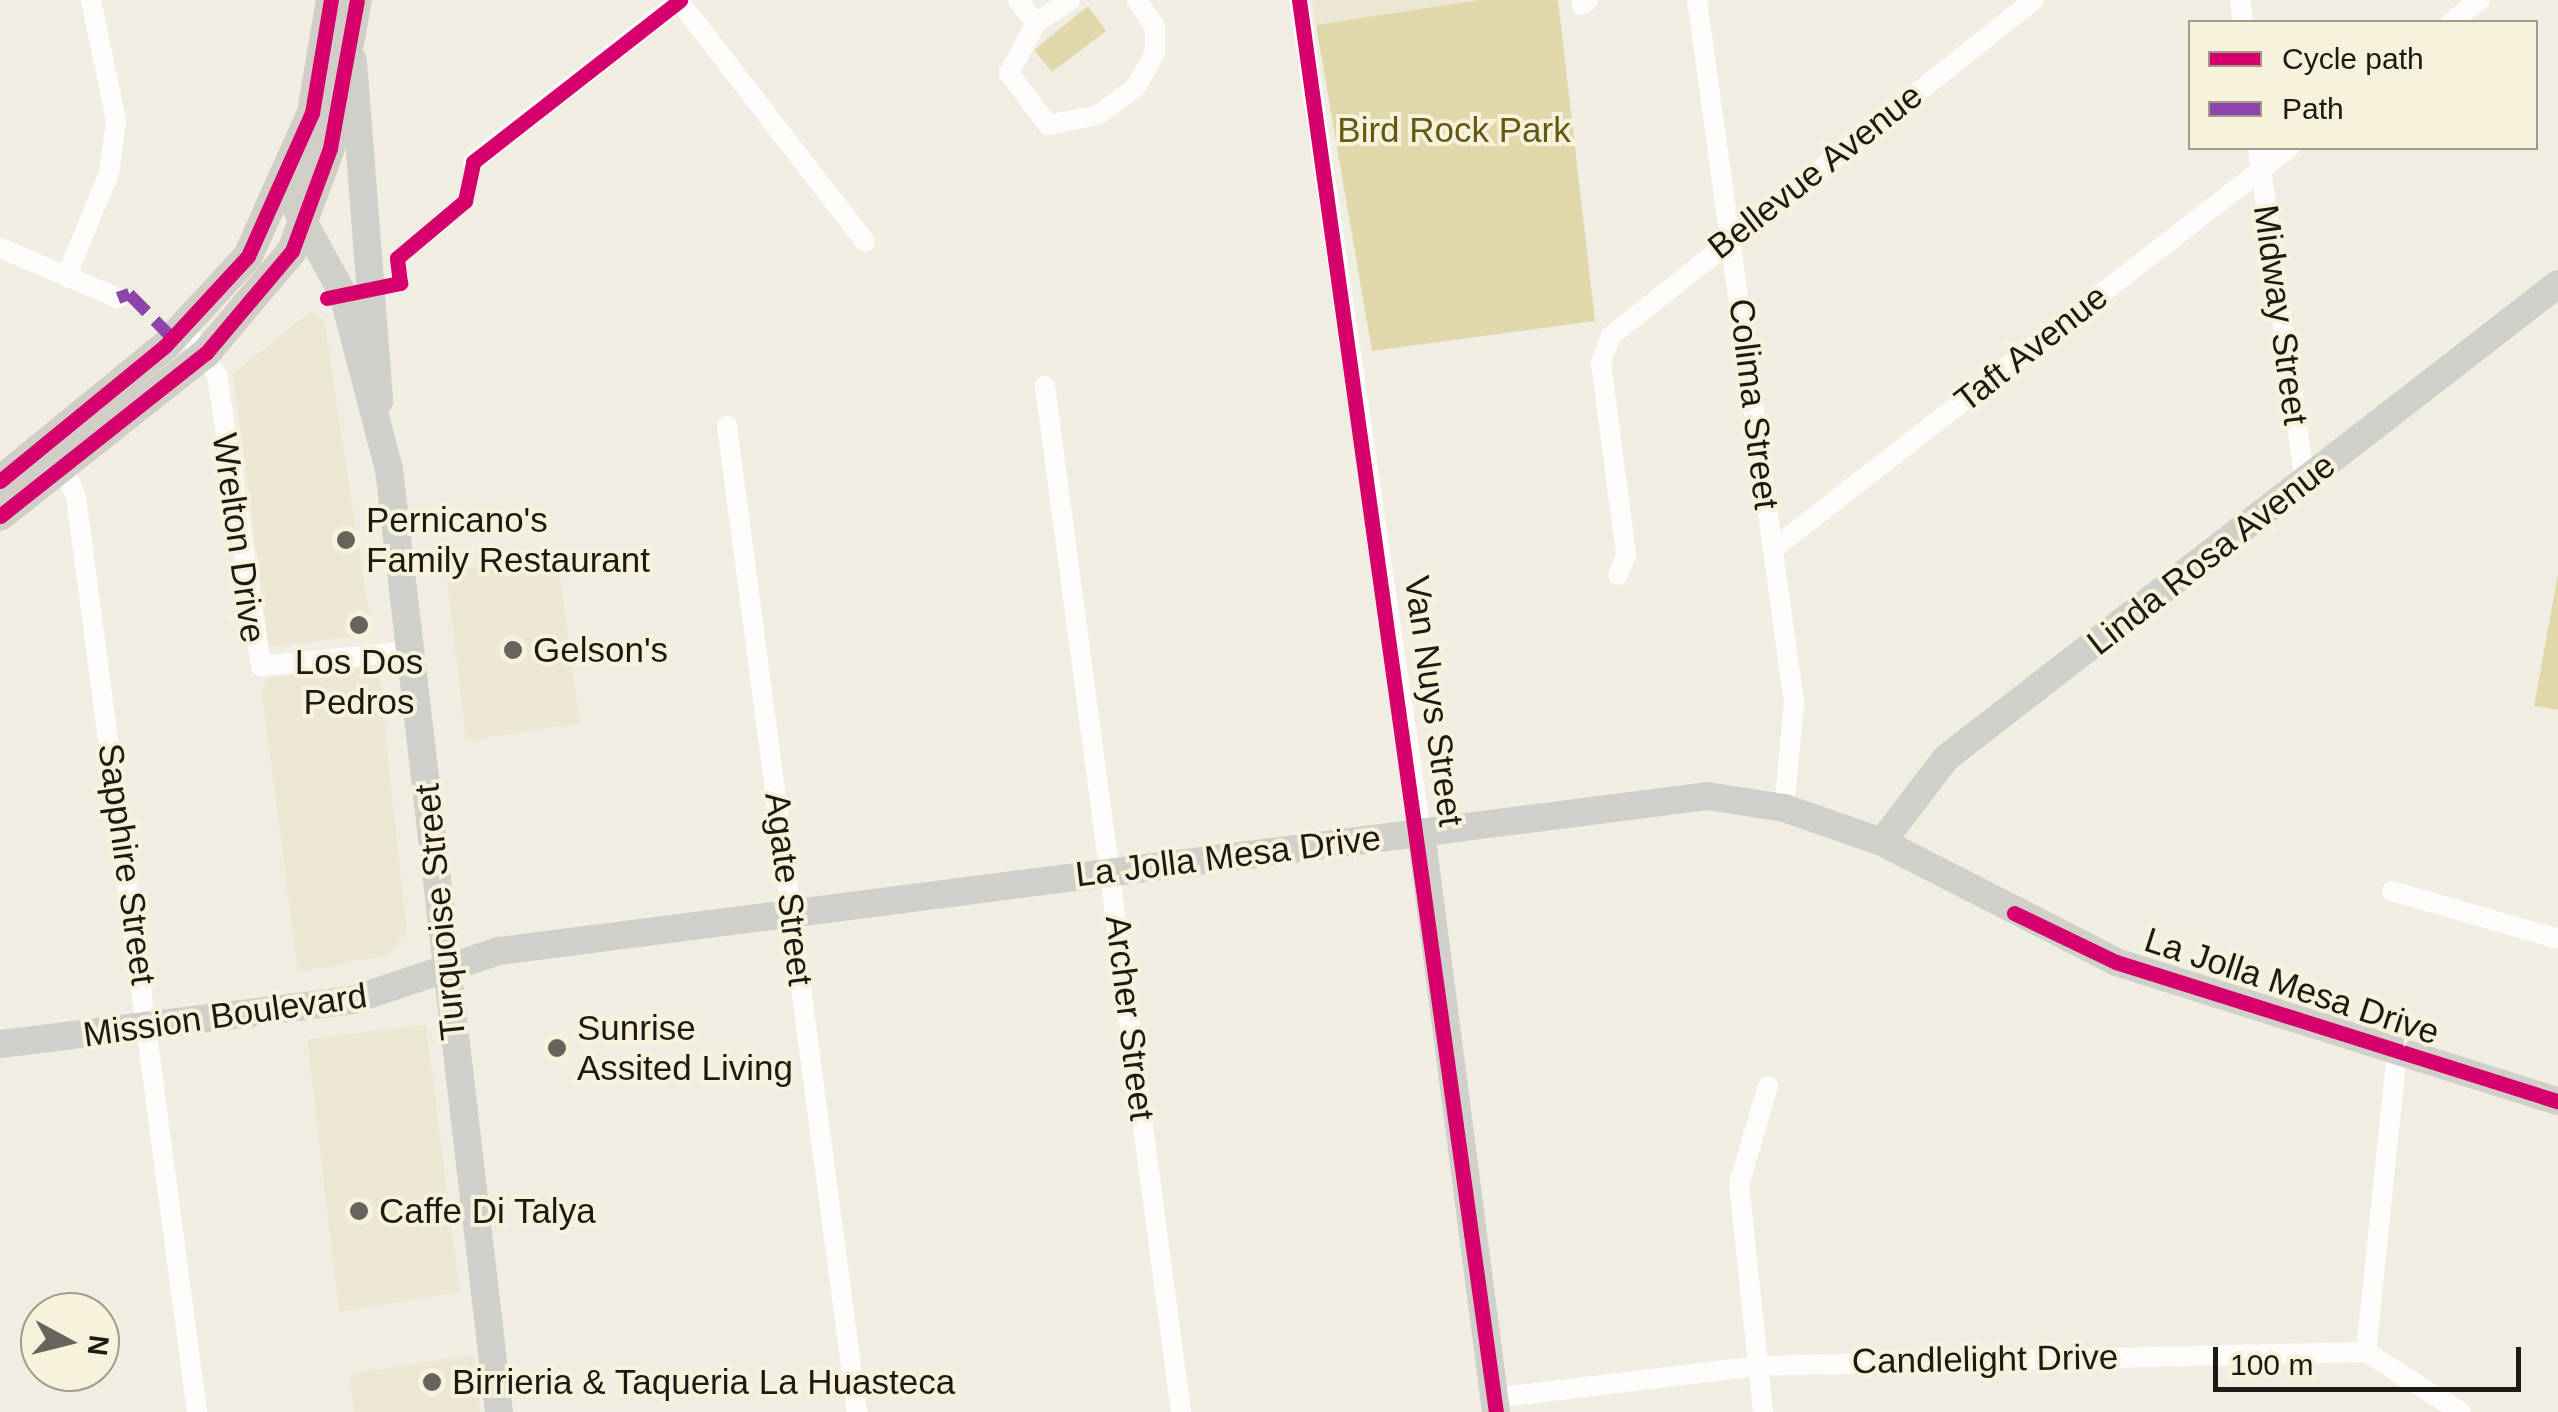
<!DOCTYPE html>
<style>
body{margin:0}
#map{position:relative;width:2558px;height:1412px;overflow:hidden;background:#f0eee2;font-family:Arial,sans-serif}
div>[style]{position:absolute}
.built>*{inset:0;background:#ebe7d2}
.green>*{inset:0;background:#e0d7ab}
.street>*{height:20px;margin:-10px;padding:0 10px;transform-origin:10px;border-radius:10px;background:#fdfcfb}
.secondary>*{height:28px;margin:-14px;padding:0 14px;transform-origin:14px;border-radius:14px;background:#d0d0ca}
.primary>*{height:30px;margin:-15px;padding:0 15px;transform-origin:15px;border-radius:15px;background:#d0cec7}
.quiet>*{height:12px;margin-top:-6px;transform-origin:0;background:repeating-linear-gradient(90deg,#8e44ad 0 25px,transparent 0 37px)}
.cycleway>*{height:15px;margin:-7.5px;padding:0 7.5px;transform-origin:7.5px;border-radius:7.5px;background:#d6006c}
.dots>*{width:28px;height:28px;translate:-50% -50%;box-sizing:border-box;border:5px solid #f6f2dc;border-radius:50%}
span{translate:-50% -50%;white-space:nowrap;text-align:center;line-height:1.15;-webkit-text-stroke:8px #f6f2dc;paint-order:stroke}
.park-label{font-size:35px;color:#645812}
.street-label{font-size:35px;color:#1c1a13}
.poi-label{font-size:35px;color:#1c1a13}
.left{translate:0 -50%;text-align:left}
.legend{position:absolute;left:2188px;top:20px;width:350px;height:130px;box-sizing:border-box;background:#f6f2dc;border:2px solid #9f9c8c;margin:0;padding:12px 18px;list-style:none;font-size:30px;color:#1c1a13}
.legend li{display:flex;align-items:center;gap:20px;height:50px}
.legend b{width:50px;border:2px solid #9f9c8c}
.north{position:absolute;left:20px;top:1292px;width:100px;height:100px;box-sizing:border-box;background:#f6f2dc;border:2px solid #9f9c8c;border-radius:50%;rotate:97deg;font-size:28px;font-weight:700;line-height:40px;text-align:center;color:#1c1a13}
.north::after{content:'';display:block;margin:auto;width:35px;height:45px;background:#66645b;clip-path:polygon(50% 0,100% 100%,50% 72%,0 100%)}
.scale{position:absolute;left:2213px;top:1347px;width:308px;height:45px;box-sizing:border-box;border:5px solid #1c1a13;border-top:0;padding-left:12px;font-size:30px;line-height:35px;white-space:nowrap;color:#1c1a13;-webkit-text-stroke:8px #f6f2dc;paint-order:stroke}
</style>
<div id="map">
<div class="built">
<i style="clip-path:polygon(1312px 0,1480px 0,1481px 2px,1316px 25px)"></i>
<i style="clip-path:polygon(311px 311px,324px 319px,372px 634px,269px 647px,233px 374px)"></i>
<i style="clip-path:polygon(557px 553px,580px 723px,466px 741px,446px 572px)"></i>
<i style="clip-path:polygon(378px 665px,407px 933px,387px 955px,298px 972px,261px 687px,268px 678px)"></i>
<i style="clip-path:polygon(426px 1025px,460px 1292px,339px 1312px,307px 1039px)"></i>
<i style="clip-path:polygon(472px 1355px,480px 1412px,354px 1412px,350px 1374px)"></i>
</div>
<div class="green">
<i style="clip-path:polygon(1480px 0,1558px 0,1595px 321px,1372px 351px,1316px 25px)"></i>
<i style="clip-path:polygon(1088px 6px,1106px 31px,1052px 72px,1034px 50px)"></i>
<i style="clip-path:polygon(2558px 574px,2558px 710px,2534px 706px)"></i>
</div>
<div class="street">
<i style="left:1018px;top:0;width:29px;rotate:52deg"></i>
<i style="left:1070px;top:0;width:41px;rotate:145.9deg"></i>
<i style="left:1036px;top:23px;width:57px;rotate:118.4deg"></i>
<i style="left:1009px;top:73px;width:65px;rotate:53.1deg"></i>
<i style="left:1048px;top:125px;width:51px;rotate:-11.3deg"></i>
<i style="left:1098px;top:115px;width:47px;rotate:-36.4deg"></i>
<i style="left:1136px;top:87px;width:39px;rotate:-61deg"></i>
<i style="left:1155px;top:53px;width:26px;rotate:-90deg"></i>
<i style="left:1155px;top:27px;width:32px;rotate:-124deg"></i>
<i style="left:1299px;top:0;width:841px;rotate:81.66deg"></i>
<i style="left:1697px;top:0;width:710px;rotate:82.14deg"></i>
<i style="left:1794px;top:703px;width:105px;rotate:95.4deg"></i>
<i style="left:2240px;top:0;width:22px;rotate:82deg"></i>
<i style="left:679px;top:1px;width:304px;rotate:52.3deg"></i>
<i style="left:1582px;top:5px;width:8px;rotate:-40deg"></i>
<i style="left:2451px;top:22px;width:36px;rotate:-37deg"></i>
<i style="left:2258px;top:148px;width:337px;rotate:82deg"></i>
<i style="left:473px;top:162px;width:263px;rotate:-38deg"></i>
<i style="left:0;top:248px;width:128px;rotate:23deg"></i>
<i style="left:66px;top:277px;width:113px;rotate:-67.5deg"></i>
<i style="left:109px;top:173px;width:52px;rotate:-82.3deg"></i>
<i style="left:116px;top:121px;width:124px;rotate:-101.7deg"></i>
<i style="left:184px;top:329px;width:57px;rotate:54.3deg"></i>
<i style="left:217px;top:375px;width:294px;rotate:81.4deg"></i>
<i style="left:261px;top:666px;width:151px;rotate:-5.7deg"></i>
<i style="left:1045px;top:386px;width:1035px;rotate:82.45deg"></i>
<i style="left:727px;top:426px;width:995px;rotate:82.49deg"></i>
<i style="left:59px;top:456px;width:44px;rotate:67.5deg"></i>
<i style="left:76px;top:497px;width:923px;rotate:82.47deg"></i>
<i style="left:1773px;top:549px;width:653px;rotate:-37.85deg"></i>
<i style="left:1618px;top:575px;width:22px;rotate:-68deg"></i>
<i style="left:1626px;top:555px;width:194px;rotate:-97.4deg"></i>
<i style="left:1601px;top:363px;width:29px;rotate:-70deg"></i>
<i style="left:1611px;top:336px;width:540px;rotate:-38.46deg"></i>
<i style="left:2392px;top:891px;width:173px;rotate:16.1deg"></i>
<i style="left:2366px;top:1352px;width:302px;rotate:-84.1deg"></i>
<i style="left:1494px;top:1398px;width:265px;rotate:-6.9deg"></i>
<i style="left:1757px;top:1366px;width:609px;rotate:-1.32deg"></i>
<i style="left:2366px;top:1352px;width:112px;rotate:32.3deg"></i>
<i style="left:1763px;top:1412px;width:229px;rotate:-96deg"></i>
<i style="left:1739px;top:1184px;width:102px;rotate:-73.5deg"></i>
</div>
<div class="secondary">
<i style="left:353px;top:61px;width:341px;rotate:85.6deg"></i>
<i style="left:314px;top:124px;width:89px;rotate:100.3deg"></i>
<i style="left:298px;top:212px;width:94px;rotate:61.2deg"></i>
<i style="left:343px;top:294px;width:181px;rotate:75.3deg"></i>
<i style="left:389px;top:469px;width:949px;rotate:83.35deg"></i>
<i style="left:1421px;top:832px;width:585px;rotate:82.63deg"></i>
<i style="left:1882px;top:842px;width:106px;rotate:-52.7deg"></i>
<i style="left:1946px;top:758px;width:774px;rotate:-37.76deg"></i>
<i style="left:0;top:1044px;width:356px;rotate:-7.1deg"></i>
<i style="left:353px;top:1000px;width:154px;rotate:-18.6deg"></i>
<i style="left:499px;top:951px;width:1218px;rotate:-7.31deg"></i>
<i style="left:1707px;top:796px;width:78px;rotate:8.9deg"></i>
<i style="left:1784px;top:808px;width:104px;rotate:19.1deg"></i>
<i style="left:1882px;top:842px;width:263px;rotate:27.1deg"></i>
<i style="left:2116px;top:962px;width:463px;rotate:17.5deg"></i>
</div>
<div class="primary">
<i style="left:0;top:481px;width:213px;rotate:-39.3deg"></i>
<i style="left:165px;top:346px;width:122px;rotate:-47.3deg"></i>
<i style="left:248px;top:256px;width:157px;rotate:-65.9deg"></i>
<i style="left:312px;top:113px;width:115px;rotate:-80.5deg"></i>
<i style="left:0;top:516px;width:263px;rotate:-38.4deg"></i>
<i style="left:206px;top:353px;width:133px;rotate:-49.9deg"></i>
<i style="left:292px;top:251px;width:110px;rotate:-69.7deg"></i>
<i style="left:330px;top:148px;width:150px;rotate:-79.7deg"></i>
</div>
<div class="quiet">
<i style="left:118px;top:298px;width:12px;rotate:-20deg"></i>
<i style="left:129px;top:294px;width:63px;rotate:45.6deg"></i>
</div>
<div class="cycleway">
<i style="left:1299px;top:0;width:1426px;rotate:82.06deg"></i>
<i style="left:327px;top:298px;width:75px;rotate:-11.6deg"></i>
<i style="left:400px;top:283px;width:25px;rotate:-97deg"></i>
<i style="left:397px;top:258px;width:89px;rotate:-40deg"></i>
<i style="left:465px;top:201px;width:40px;rotate:-78deg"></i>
<i style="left:473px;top:162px;width:263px;rotate:-38deg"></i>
<i style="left:0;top:481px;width:213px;rotate:-39.3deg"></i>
<i style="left:165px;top:346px;width:122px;rotate:-47.3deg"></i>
<i style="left:248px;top:256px;width:157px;rotate:-65.9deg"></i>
<i style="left:312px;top:113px;width:115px;rotate:-80.5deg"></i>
<i style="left:0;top:516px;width:263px;rotate:-38.4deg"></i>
<i style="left:206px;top:353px;width:133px;rotate:-49.9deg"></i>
<i style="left:292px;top:251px;width:110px;rotate:-69.7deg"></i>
<i style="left:330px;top:148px;width:150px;rotate:-79.7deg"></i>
<i style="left:2014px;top:913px;width:113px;rotate:25.7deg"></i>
<i style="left:2116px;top:962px;width:463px;rotate:17.5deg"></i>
</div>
<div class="dots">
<i style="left:346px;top:540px;background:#66645b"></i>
<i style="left:359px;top:625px;background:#66645b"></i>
<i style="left:513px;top:650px;background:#66645b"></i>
<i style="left:557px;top:1048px;background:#66645b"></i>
<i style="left:359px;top:1211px;background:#66645b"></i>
<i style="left:432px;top:1382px;background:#66645b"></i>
</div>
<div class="park-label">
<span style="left:1454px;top:130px">Bird Rock Park</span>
</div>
<div class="street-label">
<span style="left:1815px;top:171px;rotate:-38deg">Bellevue Avenue</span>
<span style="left:2281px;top:315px;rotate:82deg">Midway Street</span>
<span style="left:2031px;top:348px;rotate:-38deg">Taft Avenue</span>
<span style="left:1754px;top:404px;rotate:83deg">Colima Street</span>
<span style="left:239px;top:538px;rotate:82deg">Wrelton Drive</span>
<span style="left:2211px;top:554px;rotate:-38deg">Linda Rosa Avenue</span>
<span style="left:1434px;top:701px;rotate:82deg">Van Nuys Street</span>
<span style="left:1228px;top:856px;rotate:-7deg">La Jolla Mesa Drive</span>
<span style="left:127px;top:864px;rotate:82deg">Sapphire Street</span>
<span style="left:789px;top:889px;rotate:83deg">Agate Street</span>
<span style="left:440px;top:912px;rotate:-96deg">Turquoise Street</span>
<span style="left:2292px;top:986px;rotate:18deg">La Jolla Mesa Drive</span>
<span style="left:225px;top:1015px;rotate:-8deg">Mission Boulevard</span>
<span style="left:1130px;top:1018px;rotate:83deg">Archer Street</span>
<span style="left:1985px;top:1359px;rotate:-1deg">Candlelight Drive</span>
</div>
<div class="poi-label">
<span class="left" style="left:366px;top:540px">Pernicano's<br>Family Restaurant</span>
<span class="left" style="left:533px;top:650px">Gelson's</span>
<span style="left:359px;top:682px">Los Dos<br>Pedros</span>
<span class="left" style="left:577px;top:1048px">Sunrise<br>Assited Living</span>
<span class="left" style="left:379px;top:1211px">Caffe Di Talya</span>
<span class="left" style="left:452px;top:1382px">Birrieria &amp; Taqueria La Huasteca</span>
</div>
<ul class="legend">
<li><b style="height:12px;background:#d6006c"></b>Cycle path</li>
<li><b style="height:12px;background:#8e44ad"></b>Path</li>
</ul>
<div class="north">N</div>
<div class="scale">100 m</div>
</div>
